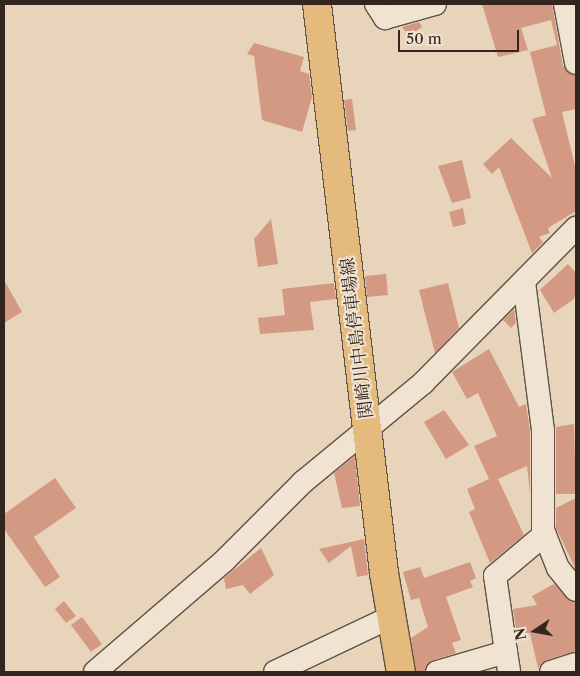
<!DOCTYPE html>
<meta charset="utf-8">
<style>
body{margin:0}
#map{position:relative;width:580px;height:676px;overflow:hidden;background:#e8d4ba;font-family:"Libre Caslon Text","Noto Serif JP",serif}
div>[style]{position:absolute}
.building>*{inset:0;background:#d39983}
.roads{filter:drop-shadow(1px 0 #605245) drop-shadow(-1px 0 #605245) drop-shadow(0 1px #605245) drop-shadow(0 -1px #605245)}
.minor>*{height:22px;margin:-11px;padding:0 11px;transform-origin:11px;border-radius:11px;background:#f0e3d2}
.major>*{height:28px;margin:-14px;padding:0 14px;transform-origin:14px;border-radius:14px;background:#e4ba7d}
span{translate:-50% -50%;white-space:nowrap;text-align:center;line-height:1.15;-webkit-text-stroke:4px #f0e3d2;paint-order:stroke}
.street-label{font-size:18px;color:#32261e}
.frame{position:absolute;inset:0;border:5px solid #32261e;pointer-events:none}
.north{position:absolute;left:510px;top:606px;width:50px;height:50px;-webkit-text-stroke:4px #f0e3d2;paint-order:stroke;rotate:258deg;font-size:14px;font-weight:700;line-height:20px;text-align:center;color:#32261e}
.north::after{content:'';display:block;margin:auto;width:18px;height:22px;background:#32261e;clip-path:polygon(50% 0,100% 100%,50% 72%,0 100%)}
.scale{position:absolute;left:398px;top:30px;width:121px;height:22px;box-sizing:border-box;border:2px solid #32261e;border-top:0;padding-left:6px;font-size:15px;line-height:18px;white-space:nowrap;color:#32261e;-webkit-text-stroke:4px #f0e3d2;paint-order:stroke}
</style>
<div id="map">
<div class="building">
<i style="clip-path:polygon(482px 4px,552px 4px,563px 66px,576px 76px,576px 109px,562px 112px,576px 170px,576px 211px,548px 228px,550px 233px,539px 237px,543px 242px,532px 253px,499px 167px,492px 174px,483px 164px,511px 138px,552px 178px,532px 119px,546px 115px,530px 52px,557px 45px,551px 20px,521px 28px,528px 50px,498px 57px)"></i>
<i style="clip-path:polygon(419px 22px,422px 27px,409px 36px,402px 27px)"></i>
<i style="clip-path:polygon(254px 43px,304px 57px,300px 71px,309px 74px,312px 97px,302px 132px,262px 120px,254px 56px,247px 54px)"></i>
<i style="clip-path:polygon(352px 99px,356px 130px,348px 131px,344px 100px)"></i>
<i style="clip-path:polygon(462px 160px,471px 198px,452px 203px,438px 166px)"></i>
<i style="clip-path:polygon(463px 208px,466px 224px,453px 227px,449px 212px)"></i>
<i style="clip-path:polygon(271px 219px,278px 264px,258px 267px,254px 239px)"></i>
<i style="clip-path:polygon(568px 264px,576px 273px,576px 292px,574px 299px,554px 313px,540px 290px)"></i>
<i style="clip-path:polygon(386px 274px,388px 295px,367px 297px,365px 276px)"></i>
<i style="clip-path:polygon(4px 280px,22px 312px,4px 323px)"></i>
<i style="clip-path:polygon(334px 283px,336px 299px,310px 302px,314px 330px,260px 334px,258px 318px,285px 315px,282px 289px)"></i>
<i style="clip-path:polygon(448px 283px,459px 328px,435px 353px,419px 290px)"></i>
<i style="clip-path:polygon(514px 309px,516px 323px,511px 328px,503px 320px)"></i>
<i style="clip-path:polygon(489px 349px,519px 407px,526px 404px,530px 431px,530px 494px,527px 466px,498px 479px,524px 535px,490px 563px,469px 512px,475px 509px,467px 489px,489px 479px,474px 446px,497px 436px,478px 393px,467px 399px,452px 372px)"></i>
<i style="clip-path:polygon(444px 410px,469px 445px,446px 459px,424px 422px)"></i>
<i style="clip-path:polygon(574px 424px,576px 494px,556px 494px,556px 427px)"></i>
<i style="clip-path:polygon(355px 456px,360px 506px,342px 508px,334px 473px)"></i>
<i style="clip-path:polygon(55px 478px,76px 508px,34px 537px,60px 577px,45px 587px,4px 529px,4px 514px)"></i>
<i style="clip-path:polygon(576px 498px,576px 570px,556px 528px,556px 508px)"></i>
<i style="clip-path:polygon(364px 539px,368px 575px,357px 577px,351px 546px,329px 563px,319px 549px)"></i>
<i style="clip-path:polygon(261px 548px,274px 575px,250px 594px,243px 585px,226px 589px,224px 578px)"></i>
<i style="clip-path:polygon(470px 562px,476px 578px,470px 581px,473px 587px,446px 597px,461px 640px,452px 643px,456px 653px,433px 660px,424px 672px,416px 672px,411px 638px,428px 627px,419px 598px,411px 600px,403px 572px,420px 567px,424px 578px)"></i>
<i style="clip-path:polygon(554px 584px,576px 603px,576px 651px,547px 660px,538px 668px,530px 633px,517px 635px,513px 609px,537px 605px,532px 596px)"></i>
<i style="clip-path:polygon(64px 601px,76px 616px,66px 623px,55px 609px)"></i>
<i style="clip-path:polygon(82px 617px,102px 644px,91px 652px,71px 625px)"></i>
</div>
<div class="roads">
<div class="minor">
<i style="left:376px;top:4px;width:17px;rotate:57deg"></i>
<i style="left:385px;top:18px;width:52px;rotate:-15.6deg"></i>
<i style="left:565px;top:4px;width:60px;rotate:79.4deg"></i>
<i style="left:524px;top:282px;width:149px;rotate:82.7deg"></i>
<i style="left:543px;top:430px;width:100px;rotate:90deg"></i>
<i style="left:543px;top:530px;width:41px;rotate:68.5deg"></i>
<i style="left:558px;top:568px;width:28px;rotate:51deg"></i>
<i style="left:506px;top:652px;width:77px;rotate:-98.2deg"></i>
<i style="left:495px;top:576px;width:65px;rotate:-40deg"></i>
<i style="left:95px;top:672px;width:170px;rotate:-40.7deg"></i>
<i style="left:224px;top:561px;width:112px;rotate:-45deg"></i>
<i style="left:303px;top:482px;width:156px;rotate:-39.5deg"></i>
<i style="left:423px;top:383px;width:218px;rotate:-45.4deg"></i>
<i style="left:275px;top:672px;width:128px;rotate:-25.4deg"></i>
<i style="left:437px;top:672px;width:72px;rotate:-16.2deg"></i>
<i style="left:506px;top:652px;width:20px;rotate:81deg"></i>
<i style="left:551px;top:672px;width:26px;rotate:-18deg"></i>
</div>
<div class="major">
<i style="left:317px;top:4px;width:573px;rotate:83.28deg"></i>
<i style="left:384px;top:573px;width:100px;rotate:80.3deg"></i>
</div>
</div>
<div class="street-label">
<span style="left:357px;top:338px;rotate:-97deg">関崎川中島停車場線</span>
</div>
<div class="frame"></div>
<div class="north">N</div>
<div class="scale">50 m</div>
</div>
